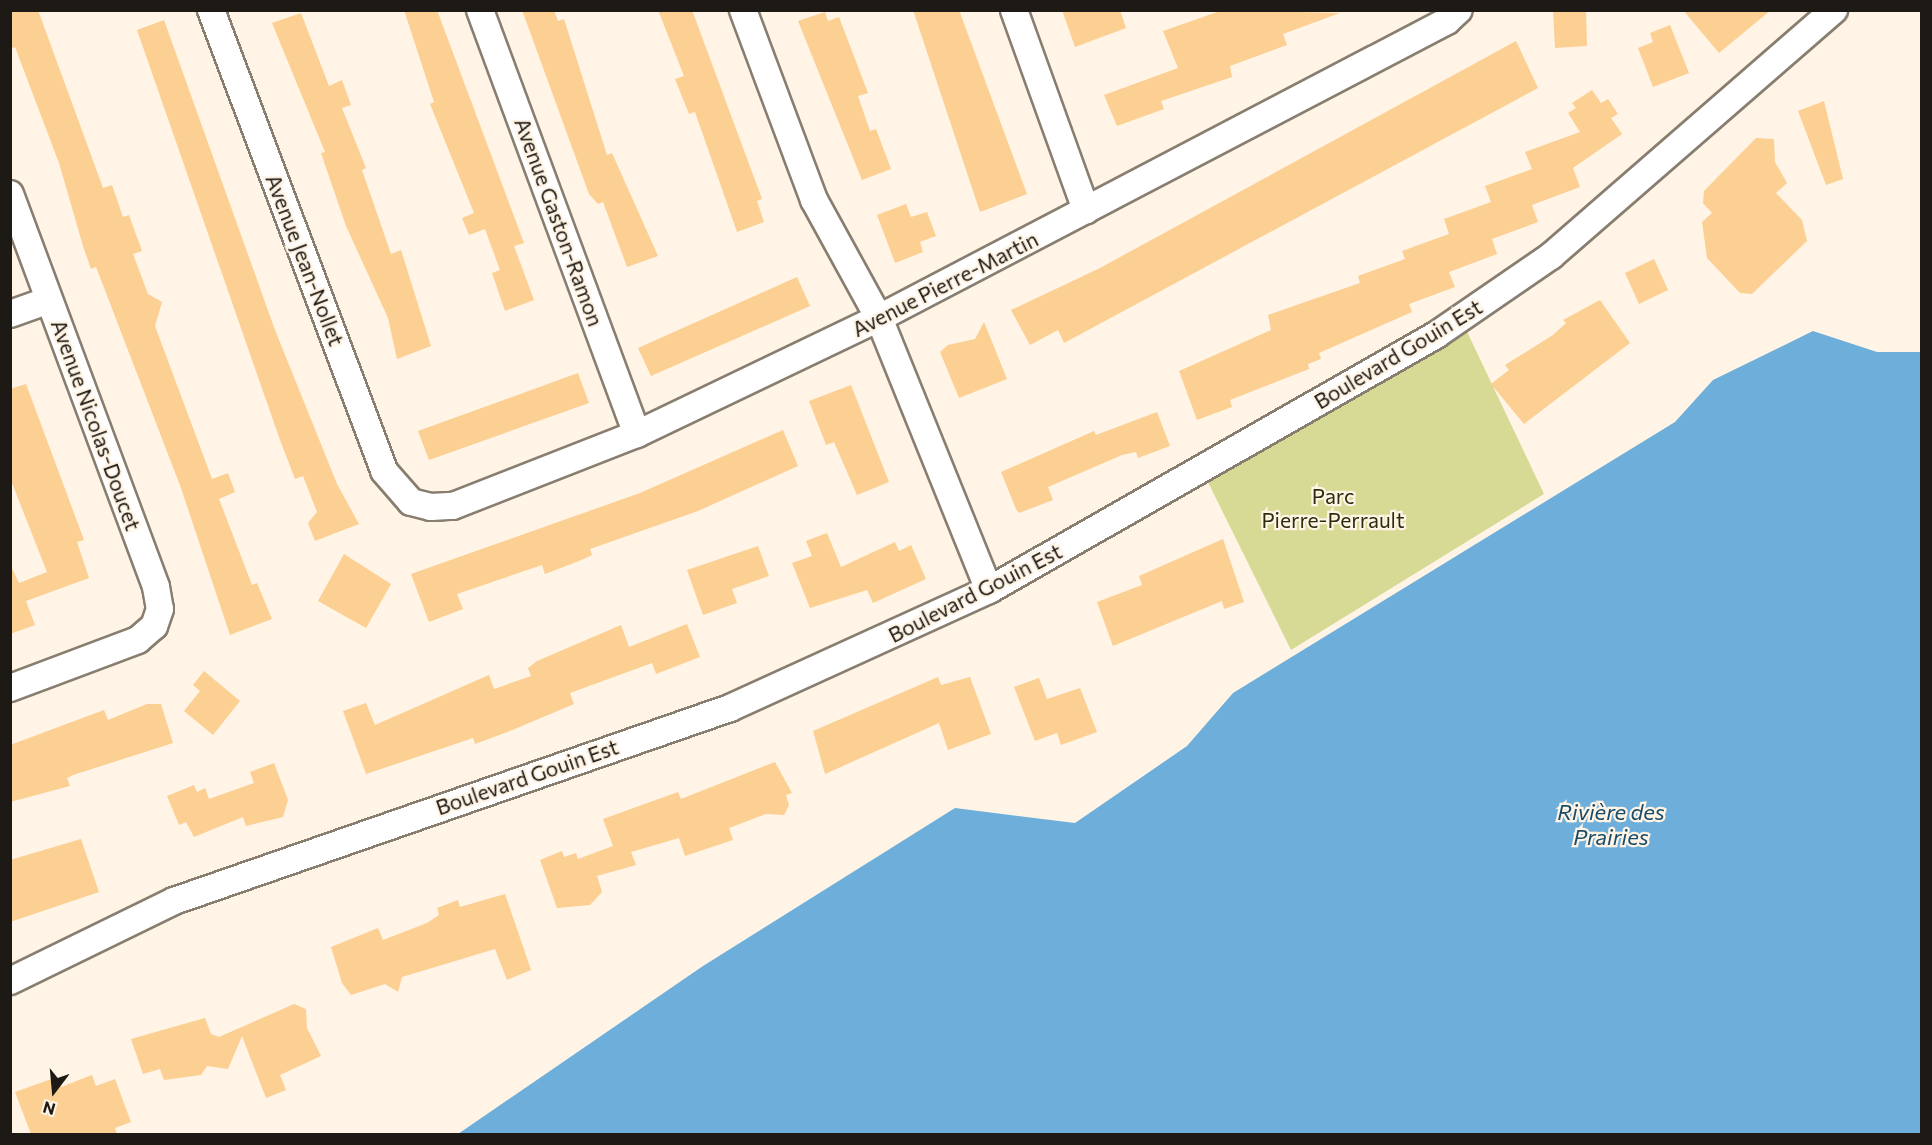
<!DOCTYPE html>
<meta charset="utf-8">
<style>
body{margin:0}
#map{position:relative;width:1932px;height:1145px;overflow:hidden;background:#fff4e5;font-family:Commissioner,sans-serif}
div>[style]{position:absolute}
.green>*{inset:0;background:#d6da95}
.water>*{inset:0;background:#6dafda}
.building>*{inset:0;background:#fccf93}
.roads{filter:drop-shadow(2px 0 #887e70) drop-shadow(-2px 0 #887e70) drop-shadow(0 2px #887e70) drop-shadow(0 -2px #887e70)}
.minor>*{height:26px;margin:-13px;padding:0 13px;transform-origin:13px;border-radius:13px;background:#fff}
span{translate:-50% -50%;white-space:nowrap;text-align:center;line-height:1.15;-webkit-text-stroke:4.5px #fff4e5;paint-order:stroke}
.street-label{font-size:21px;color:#1d1914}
.park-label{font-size:21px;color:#2b2d0d}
.water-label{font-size:22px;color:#184c69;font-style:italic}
.frame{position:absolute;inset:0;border:12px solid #1d1914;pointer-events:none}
.north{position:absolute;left:24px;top:1061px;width:60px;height:60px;-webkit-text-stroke:4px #fff4e5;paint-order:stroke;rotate:196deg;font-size:16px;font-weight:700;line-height:24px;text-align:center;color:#1d1914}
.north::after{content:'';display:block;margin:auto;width:21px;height:27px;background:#1d1914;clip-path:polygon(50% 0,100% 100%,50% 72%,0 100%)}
</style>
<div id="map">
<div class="green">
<i style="clip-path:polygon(1461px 319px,1544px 494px,1291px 650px,1202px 470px)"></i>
</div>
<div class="water">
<i style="clip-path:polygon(1813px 331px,1877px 352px,1921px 352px,1921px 1134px,458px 1134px,703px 966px,955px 808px,1075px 823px,1187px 746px,1233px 693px,1675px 422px,1713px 380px)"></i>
</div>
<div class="building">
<i style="clip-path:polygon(10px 10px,38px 10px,103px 188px,112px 185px,123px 217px,129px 215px,142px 251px,133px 254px,148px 294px,162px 302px,155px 326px,212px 479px,228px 473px,235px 492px,219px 499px,252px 585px,257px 583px,272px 619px,230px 635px,181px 488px,96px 267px,91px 269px,83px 246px,59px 163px,15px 47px,10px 49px)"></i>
<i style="clip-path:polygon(404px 10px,437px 10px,524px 243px,514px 246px,534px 300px,505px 311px,492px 273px,500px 270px,485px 229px,469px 235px,462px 218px,474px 213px,430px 104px,434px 102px)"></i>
<i style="clip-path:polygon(522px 10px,554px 10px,558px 21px,564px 19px,607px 155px,612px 153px,658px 256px,627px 267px,603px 202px,598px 204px,589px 194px)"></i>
<i style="clip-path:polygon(658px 10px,692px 10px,762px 199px,757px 201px,764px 222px,737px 232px,695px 112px,689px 114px,675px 79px,684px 76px)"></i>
<i style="clip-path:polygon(913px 10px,959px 10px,1027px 194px,980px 212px)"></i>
<i style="clip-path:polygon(1062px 10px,1120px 10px,1126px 28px,1075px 47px)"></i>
<i style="clip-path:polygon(1223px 10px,1340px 13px,1283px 34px,1287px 45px,1230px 66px,1232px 77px,1161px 101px,1164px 109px,1117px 126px,1104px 95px,1178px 68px,1163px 31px)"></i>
<i style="clip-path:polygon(1553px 10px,1586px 10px,1587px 46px,1555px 48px)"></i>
<i style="clip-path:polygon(1683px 10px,1771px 10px,1719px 53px)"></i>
<i style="clip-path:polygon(825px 12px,828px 21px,839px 17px,868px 93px,858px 96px,870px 131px,876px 129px,891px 169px,862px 180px,798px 21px)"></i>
<i style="clip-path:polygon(301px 13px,329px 86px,342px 80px,351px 105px,342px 108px,366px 168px,362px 170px,391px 254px,401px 250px,431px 346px,397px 359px,388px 318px,346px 226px,321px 153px,325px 152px,272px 23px)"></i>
<i style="clip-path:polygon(164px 20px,275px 330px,337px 484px,359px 524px,315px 541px,308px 523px,317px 512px,303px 476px,295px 479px,280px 440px,137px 30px)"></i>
<i style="clip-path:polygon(1670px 25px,1689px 73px,1653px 87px,1638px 48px,1653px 42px,1650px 33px)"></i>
<i style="clip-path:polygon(1516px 41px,1538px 88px,1064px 343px,1058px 330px,1030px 345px,1011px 310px,1100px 268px)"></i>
<i style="clip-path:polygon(1592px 90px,1601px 103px,1608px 99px,1618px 114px,1611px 118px,1622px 134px,1573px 168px,1580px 187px,1532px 205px,1538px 222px,1492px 239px,1497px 254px,1449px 272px,1455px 287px,1409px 304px,1412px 312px,1319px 353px,1321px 359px,1308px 364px,1309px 369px,1230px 400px,1232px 407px,1197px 420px,1179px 371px,1271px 330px,1268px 315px,1360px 283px,1358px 276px,1405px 259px,1402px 251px,1449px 234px,1444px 219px,1491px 202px,1485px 186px,1532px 169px,1525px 152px,1580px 132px,1568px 113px,1576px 108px,1572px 103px)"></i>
<i style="clip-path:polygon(1824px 101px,1843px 179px,1826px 185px,1798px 111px)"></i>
<i style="clip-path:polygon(1756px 138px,1774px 139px,1775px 162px,1787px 183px,1776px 193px,1802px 220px,1807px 241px,1752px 294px,1740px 293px,1707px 258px,1702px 222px,1712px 213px,1703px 203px,1704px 191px)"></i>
<i style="clip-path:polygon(906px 204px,911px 217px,927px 212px,936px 236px,920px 242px,923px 252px,895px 263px,877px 215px)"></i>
<i style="clip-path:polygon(1654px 259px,1668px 290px,1639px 304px,1625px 273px)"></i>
<i style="clip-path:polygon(797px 277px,810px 306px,651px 376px,638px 348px)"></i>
<i style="clip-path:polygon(1600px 300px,1630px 343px,1524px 424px,1491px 384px,1509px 370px,1505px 365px,1553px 335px,1566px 323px,1563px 320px)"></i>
<i style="clip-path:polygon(984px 322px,1007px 379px,959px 398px,940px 352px,948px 345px,975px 339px)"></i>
<i style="clip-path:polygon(578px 373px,589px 403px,429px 460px,418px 431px)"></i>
<i style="clip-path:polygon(26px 384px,84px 540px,77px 542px,89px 578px,26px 601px,35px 625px,10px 634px,10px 564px,19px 583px,47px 572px,10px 478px,10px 389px)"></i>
<i style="clip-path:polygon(851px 385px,889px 482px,857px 495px,834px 442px,826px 445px,809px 401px)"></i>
<i style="clip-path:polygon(1157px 412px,1170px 446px,1138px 458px,1136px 452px,1122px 455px,1048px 487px,1053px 500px,1019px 513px,1016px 509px,1001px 472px,1094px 431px,1096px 435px)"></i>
<i style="clip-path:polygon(783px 430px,798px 466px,698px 511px,590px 549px,592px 555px,579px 561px,545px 574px,542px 565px,457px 594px,463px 609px,429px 622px,411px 574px,640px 493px)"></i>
<i style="clip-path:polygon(827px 533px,841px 567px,895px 542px,899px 551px,911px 545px,926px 579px,873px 603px,867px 590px,810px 608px,792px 563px,812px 556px,806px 541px)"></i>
<i style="clip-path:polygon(1223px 539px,1244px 602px,1224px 609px,1222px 601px,1113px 646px,1097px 602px,1142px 585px,1139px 576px)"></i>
<i style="clip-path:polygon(758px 546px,769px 576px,732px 589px,737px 603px,703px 615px,687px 570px)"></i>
<i style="clip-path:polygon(344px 554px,391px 584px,366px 628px,318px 601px)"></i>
<i style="clip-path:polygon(687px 624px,700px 657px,656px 674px,652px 663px,570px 693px,574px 704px,510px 731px,475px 744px,473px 738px,366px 774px,343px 711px,366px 703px,375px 725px,489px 675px,494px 689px,531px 676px,528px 668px,537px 661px,621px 625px,629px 647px)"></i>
<i style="clip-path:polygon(204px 671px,240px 701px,213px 735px,184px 711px,200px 691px,193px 685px)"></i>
<i style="clip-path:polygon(938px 677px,941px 685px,970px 677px,991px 734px,948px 750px,939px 723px,825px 774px,813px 731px)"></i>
<i style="clip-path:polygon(1039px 678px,1047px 699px,1080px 688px,1097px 732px,1061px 745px,1057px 733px,1035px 741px,1014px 687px)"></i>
<i style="clip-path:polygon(147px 704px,161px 704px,173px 743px,73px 775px,67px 778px,70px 786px,10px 802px,10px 745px,104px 710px,108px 720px)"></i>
<i style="clip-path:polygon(775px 762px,792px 793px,786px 795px,789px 805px,784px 815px,766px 814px,729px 828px,733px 840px,685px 856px,679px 838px,631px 852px,636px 865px,597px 876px,602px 892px,590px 905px,557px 908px,540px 860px,562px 851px,564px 857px,576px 853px,578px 859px,613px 846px,603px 819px,678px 792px,681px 799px)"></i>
<i style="clip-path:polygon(274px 763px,288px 800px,283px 817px,246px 826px,243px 817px,194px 837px,186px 822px,179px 825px,167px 796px,194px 785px,197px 792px,205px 788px,209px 799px,254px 783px,250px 772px)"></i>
<i style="clip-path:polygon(81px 839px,99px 892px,10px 922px,10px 860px)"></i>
<i style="clip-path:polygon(505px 894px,531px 970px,507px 980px,495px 949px,402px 977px,398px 992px,385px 984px,351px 995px,342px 983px,331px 947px,378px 928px,383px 940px,427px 923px,439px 915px,437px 908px,458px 900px,460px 907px)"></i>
<i style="clip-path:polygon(294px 1004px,306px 1009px,307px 1028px,321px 1056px,280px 1075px,286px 1090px,266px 1098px,242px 1036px,228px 1069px,207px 1066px,201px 1075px,164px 1080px,160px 1069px,143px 1074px,131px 1039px,205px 1018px,211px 1034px,219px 1037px)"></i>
<i style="clip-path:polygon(92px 1075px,96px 1086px,115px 1079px,131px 1122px,115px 1128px,117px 1134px,31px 1134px,15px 1092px,57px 1077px,61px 1087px)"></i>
</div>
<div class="roads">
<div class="minor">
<i style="left:211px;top:10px;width:492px;rotate:69.4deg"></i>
<i style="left:384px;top:471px;width:41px;rotate:48.9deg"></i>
<i style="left:411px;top:502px;width:21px;rotate:14deg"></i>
<i style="left:431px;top:507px;width:22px;rotate:-3deg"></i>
<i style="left:453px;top:506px;width:198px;rotate:-21.4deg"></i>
<i style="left:637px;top:434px;width:268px;rotate:-25.6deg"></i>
<i style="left:879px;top:318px;width:641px;rotate:-27.6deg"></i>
<i style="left:1447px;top:21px;width:16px;rotate:-43deg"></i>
<i style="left:480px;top:10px;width:452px;rotate:69.7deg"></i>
<i style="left:743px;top:10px;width:203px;rotate:69.5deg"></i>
<i style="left:814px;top:200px;width:135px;rotate:61.2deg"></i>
<i style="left:879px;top:318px;width:293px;rotate:68deg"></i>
<i style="left:1014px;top:10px;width:213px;rotate:70.2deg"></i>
<i style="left:10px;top:194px;width:419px;rotate:69.6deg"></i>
<i style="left:156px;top:587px;width:22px;rotate:80deg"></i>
<i style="left:160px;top:609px;width:18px;rotate:109deg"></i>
<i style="left:154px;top:626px;width:21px;rotate:139deg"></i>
<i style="left:138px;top:640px;width:137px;rotate:159.4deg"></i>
<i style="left:10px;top:314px;width:41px;rotate:-19.7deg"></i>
<i style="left:10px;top:981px;width:182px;rotate:-26deg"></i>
<i style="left:174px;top:901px;width:589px;rotate:-19.14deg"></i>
<i style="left:730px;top:708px;width:285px;rotate:-24.5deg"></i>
<i style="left:989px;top:590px;width:515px;rotate:-29.7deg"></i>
<i style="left:1436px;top:335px;width:140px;rotate:-34.5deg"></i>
<i style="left:1551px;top:256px;width:375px;rotate:-41deg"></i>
</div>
</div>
<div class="street-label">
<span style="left:559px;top:222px;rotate:70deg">Avenue Gaston-Ramon</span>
<span style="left:305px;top:260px;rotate:69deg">Avenue Jean-Nollet</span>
<span style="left:945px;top:284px;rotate:-27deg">Avenue Pierre-Martin</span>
<span style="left:1398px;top:354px;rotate:-31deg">Boulevard Gouin Est</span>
<span style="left:96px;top:425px;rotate:70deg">Avenue Nicolas-Doucet</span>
<span style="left:975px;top:593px;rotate:-27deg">Boulevard Gouin Est</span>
<span style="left:527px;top:777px;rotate:-19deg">Boulevard Gouin Est</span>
</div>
<div class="park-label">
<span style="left:1333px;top:508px">Parc<br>Pierre-Perrault</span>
</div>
<div class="water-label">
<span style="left:1611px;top:824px">Rivière des<br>Prairies</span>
</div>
<div class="frame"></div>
<div class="north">N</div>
</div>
